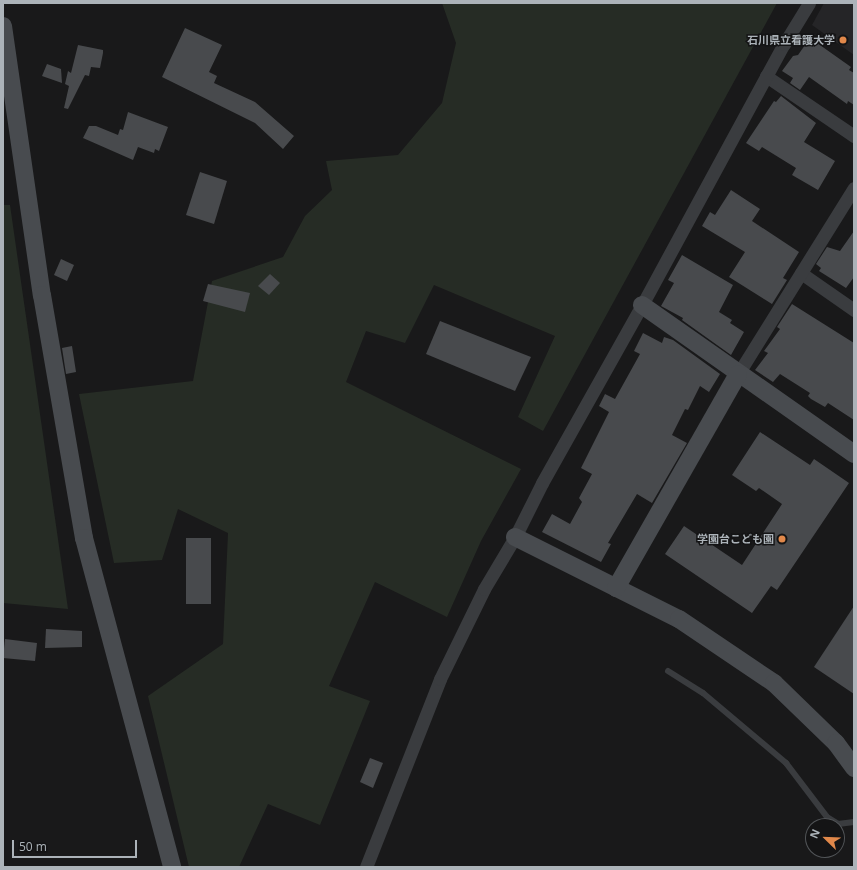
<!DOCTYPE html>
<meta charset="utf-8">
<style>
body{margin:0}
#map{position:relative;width:857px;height:870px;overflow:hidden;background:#19191a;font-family:"Open Sans","Noto Sans JP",sans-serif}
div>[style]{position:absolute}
.built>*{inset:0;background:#252527}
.green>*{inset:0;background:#262c25}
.building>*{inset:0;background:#484a4d}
.lane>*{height:6px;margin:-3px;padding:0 3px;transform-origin:3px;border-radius:3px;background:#3a3c3f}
.street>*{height:13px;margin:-6.5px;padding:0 6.5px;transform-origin:6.5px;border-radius:6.5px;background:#3a3c3f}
.secondary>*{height:18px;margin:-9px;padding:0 9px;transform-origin:9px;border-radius:9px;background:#484b4f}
.dots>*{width:11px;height:11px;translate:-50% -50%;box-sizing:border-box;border:2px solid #141415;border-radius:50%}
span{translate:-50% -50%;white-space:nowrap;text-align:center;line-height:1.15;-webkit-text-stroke:3px #141415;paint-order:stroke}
.poi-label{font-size:11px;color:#acb3b9;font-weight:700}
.right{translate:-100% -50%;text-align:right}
.frame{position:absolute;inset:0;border:4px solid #acb3b9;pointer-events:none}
.north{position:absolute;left:805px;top:818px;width:40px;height:40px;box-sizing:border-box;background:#141415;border:1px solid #515457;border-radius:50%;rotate:293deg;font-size:11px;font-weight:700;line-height:16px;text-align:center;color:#acb3b9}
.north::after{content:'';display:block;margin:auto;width:14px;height:18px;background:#e1884a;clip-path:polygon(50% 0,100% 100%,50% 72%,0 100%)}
.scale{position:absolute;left:12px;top:840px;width:125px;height:18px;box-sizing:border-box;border:2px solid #acb3b9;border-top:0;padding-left:5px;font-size:12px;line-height:14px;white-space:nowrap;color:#acb3b9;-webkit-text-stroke:3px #141415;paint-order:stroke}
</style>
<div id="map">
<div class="built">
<i style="clip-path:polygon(824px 3px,854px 3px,854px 55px,812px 25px)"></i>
</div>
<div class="green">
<i style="clip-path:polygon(442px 3px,777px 3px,543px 431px,518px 417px,555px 336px,434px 285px,405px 343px,366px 331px,346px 382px,521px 469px,481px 541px,447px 617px,375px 582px,329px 686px,370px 701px,320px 825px,268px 804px,239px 867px,189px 867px,148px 696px,223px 644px,228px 533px,178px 509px,162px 560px,114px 563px,79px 394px,193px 381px,212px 281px,283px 257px,305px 216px,332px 190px,326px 161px,398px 155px,442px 103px,456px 43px)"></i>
<i style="clip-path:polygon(3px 205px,10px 205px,68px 609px,3px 603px)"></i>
</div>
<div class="building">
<i style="clip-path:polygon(185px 28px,222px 45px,209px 72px,217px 76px,214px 83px,255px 102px,294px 136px,283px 149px,255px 123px,162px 77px)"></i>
<i style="clip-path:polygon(810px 38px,851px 67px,849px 70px,854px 73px,854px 105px,848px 101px,847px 104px,809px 77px,800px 90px,790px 83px,793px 78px,782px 71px,793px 56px,798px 55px)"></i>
<i style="clip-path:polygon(78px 45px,103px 50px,103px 53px,100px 68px,91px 67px,89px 76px,85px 75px,68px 109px,64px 108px,69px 86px,65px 84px,68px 71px,71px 73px)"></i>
<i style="clip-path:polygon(47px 64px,61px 69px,62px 83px,42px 76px)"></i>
<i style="clip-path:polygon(781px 96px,816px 123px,804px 142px,835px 161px,818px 190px,792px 175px,796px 168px,762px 147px,759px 151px,746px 143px,774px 101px,776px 102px)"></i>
<i style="clip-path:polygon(128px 112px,168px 127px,159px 151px,155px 149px,154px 153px,138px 147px,133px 160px,83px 138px,89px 126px,96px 126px,118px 135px,120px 129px,123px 130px)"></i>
<i style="clip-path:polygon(200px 172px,227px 181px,214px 224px,186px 215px)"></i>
<i style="clip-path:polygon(731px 190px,760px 209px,752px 221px,799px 252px,783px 278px,787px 280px,772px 304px,729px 277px,745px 252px,702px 226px,710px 212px,715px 215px)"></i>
<i style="clip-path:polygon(854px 231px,854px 277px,846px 288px,819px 271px,821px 268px,816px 264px,827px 247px,840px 251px)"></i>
<i style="clip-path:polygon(682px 255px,733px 285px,719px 312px,732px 320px,730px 323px,744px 332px,731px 355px,682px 320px,683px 318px,661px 306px,674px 283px,668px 280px)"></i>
<i style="clip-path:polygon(61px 259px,74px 265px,67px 281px,54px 275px)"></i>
<i style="clip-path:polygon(270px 274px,280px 283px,269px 295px,258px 286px)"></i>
<i style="clip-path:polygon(208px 284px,250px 293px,245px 312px,203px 301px)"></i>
<i style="clip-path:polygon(792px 304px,854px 343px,854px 420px,828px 403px,825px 407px,811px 399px,808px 396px,810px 393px,780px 374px,773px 382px,755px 370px,768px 353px,764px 351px,780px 329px,777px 327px)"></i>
<i style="clip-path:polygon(440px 321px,531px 357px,515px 391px,426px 354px)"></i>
<i style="clip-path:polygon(643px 333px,662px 343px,664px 337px,673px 340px,720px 374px,709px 392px,700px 386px,688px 410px,685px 409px,672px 435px,687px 443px,652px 503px,637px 494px,608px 543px,611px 544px,601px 562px,542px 532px,552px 514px,570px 524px,582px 502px,579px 498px,592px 474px,581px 468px,609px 412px,599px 406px,605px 394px,615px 399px,640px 354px,634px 351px)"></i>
<i style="clip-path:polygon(72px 346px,76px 372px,66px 374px,62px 348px)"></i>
<i style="clip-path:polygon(760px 432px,810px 465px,814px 459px,849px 483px,777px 590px,771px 586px,752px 613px,665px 554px,684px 526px,742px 565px,782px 504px,759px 488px,756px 491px,732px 475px)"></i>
<i style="clip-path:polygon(186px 538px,211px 538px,211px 604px,186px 604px)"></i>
<i style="clip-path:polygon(854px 606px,854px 694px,814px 667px)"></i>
<i style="clip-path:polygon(46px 629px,82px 631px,82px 647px,45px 648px)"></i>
<i style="clip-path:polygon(5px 639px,37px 643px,35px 661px,3px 658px)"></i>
<i style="clip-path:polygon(370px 758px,383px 763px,373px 788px,360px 782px)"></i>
</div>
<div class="lane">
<i style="left:668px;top:671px;width:41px;rotate:32.2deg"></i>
<i style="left:703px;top:693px;width:109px;rotate:40.1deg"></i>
<i style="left:786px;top:763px;width:68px;rotate:52.8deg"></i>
<i style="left:827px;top:817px;width:13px;rotate:32deg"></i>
<i style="left:838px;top:824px;width:16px;rotate:-7deg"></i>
</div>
<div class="street">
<i style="left:766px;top:76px;width:107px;rotate:34.3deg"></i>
<i style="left:801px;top:273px;width:65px;rotate:34.9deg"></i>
<i style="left:738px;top:374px;width:219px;rotate:-58.1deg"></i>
<i style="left:366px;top:867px;width:202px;rotate:-68.5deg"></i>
<i style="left:440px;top:679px;width:100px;rotate:-63.9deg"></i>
<i style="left:484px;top:589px;width:61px;rotate:-59.2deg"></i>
<i style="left:515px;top:537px;width:60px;rotate:-63.4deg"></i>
<i style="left:542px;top:483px;width:204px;rotate:-60.7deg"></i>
<i style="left:642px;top:305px;width:297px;rotate:-61.5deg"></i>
<i style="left:784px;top:44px;width:48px;rotate:-58.6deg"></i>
</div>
<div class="secondary">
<i style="left:3px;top:26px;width:272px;rotate:81.8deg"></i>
<i style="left:42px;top:295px;width:247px;rotate:80.2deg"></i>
<i style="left:84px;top:538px;width:341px;rotate:75deg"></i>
<i style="left:642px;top:305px;width:259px;rotate:35.1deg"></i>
<i style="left:515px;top:537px;width:183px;rotate:26.6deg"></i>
<i style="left:679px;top:619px;width:115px;rotate:34deg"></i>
<i style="left:774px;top:683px;width:86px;rotate:44.1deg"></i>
<i style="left:836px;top:743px;width:31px;rotate:54deg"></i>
<i style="left:616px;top:588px;width:246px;rotate:-60.3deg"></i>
</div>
<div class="dots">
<i style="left:843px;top:40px;background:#e1884a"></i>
<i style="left:782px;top:539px;background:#e1884a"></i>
</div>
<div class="poi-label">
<span class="right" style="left:835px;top:40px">石川県立看護大学</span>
<span class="right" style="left:774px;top:539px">学園台こども園</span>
</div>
<div class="frame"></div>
<div class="north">N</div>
<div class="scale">50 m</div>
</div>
